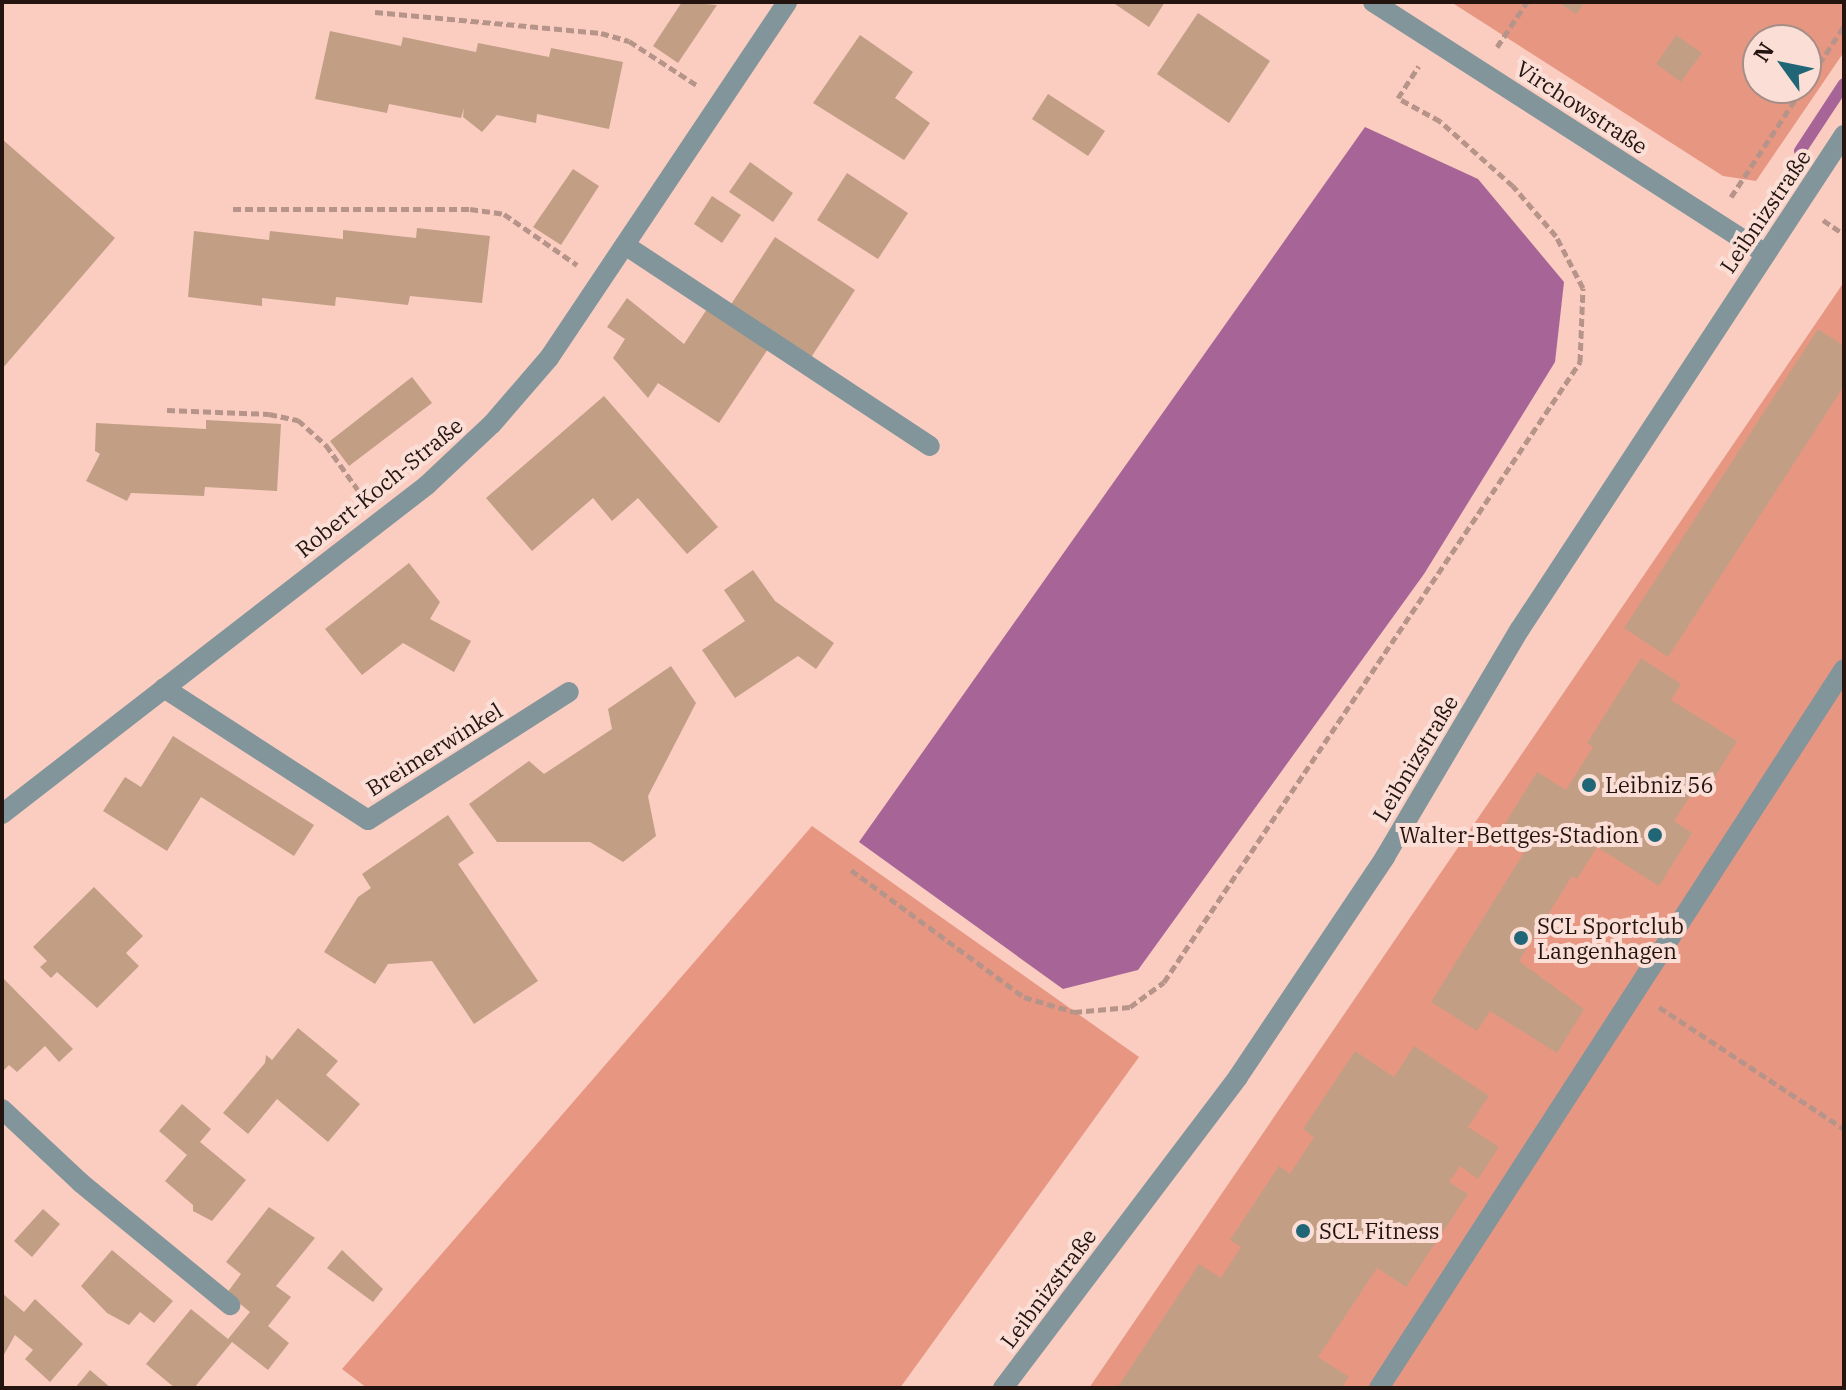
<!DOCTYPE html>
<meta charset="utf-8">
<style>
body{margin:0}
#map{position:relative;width:1846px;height:1390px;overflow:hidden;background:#facdc0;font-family:"IBM Plex Serif",serif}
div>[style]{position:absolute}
.green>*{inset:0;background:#e79781}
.water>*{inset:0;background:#a76497}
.stream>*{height:12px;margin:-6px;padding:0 6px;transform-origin:6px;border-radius:6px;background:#a76497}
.building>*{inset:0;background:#c29e85}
.path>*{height:5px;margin-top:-2.5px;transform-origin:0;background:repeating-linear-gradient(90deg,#b79489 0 8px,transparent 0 12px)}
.service>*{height:20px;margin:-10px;padding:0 10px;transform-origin:10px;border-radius:10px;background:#81959b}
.minor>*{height:20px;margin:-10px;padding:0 10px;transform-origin:10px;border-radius:10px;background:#81959b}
.dots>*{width:22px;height:22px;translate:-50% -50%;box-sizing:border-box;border:4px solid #fbdfd7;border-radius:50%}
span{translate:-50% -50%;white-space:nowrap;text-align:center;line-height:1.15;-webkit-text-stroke:8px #fbdfd7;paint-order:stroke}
.street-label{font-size:22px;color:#231410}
.poi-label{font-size:22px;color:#231410}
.left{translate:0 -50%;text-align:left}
.right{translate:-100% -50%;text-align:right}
.frame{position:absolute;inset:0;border:4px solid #231410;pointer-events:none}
.north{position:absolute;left:1742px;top:24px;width:80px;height:80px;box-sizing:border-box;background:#fbdfd7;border:2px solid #a58e87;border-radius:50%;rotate:303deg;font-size:22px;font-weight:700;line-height:32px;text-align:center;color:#231410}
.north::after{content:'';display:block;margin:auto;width:28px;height:36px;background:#206676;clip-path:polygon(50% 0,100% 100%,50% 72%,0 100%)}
</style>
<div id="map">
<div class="green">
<i style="clip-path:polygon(evenodd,1451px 2px,1844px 2px,1844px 52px,1756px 181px,1723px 176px,1451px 2px,1758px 40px,1806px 40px,1806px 88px,1758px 88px,1758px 40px)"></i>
<i style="clip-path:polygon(1844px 282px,1844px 1388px,1089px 1388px)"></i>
<i style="clip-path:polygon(812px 826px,1139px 1057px,900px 1388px,367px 1388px,342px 1369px)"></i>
</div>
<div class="water">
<i style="clip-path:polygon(1365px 127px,1478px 179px,1564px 282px,1555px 362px,1424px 574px,1138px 970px,1063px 989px,859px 842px)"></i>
</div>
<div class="stream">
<i style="left:1800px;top:151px;width:80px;rotate:-56.7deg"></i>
</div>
<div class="building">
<i style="clip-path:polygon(682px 2px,717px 5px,678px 63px,653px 46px)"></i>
<i style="clip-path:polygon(1112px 2px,1165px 2px,1149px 27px)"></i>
<i style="clip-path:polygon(1558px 2px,1585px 2px,1576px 14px)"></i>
<i style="clip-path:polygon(1198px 13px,1270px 61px,1229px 123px,1157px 74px)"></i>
<i style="clip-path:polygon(330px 31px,401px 46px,403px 37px,476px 52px,478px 43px,549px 57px,551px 48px,623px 62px,609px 129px,537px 114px,536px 123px,497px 115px,482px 132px,463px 117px,464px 108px,461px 118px,389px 104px,387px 113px,315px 99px)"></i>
<i style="clip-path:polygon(860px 35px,913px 72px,895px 98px,930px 123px,904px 160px,813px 103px)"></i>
<i style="clip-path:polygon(1676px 35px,1702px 53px,1681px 82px,1656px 64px)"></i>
<i style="clip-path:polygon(1048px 94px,1105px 131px,1088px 156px,1032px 119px)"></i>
<i style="clip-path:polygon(2px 139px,115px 238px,2px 369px)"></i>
<i style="clip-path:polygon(750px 162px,793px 193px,773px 222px,729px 192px)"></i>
<i style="clip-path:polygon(573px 169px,599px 186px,561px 245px,533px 227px)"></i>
<i style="clip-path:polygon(847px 173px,908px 213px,878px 259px,817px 220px)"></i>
<i style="clip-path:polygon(712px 196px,741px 215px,722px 243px,694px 224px)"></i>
<i style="clip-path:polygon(417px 228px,490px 236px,482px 303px,410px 296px,408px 305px,336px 297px,335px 306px,262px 298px,262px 306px,188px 297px,194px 231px,269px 240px,270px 231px,343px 239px,343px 230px,416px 238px)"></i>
<i style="clip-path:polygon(775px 237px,855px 290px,810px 359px,730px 306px)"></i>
<i style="clip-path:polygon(627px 298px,684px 344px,707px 309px,768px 349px,719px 423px,658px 383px,648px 398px,613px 358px,625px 339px,607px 327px)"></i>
<i style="clip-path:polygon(1818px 329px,1844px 346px,1844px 386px,1668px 657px,1624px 628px)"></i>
<i style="clip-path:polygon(412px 377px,432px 403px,349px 466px,330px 441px)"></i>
<i style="clip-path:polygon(604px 396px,718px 527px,687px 554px,638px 498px,612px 521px,593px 498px,532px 551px,486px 498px)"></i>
<i style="clip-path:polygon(206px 420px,281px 424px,277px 491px,205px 487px,204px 496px,131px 493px,127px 501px,86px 481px,100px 454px,95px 451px,96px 423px,206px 429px)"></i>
<i style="clip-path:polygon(409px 563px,440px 602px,430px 619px,471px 641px,454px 672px,403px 643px,362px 675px,325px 629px)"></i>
<i style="clip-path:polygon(753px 570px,775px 601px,834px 643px,816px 669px,798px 656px,735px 698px,702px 650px,745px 621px,724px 590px)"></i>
<i style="clip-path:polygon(1641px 658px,1681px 684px,1671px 700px,1737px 741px,1705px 793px,1696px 787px,1674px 821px,1692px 833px,1659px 886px,1597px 847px,1577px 879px,1572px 876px,1519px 961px,1584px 1009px,1557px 1053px,1490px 1011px,1477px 1031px,1431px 1002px,1527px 848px,1500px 832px,1537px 772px,1566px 790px,1593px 747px,1587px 743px)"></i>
<i style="clip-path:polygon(671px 666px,696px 703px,648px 796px,656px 836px,623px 862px,590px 842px,497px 842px,469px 804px,529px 761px,544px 774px,612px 729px,608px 709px)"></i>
<i style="clip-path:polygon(173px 736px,314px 825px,294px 856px,201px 797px,167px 851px,103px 811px,125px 777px,141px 787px)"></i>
<i style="clip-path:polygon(448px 815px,474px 853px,458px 864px,538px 981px,474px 1024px,432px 961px,388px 964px,375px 984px,324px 952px,358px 897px,371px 888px,362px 874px)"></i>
<i style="clip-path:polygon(94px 887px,143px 936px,126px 953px,139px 966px,97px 1008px,57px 972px,51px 978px,40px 967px,47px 961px,33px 947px)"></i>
<i style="clip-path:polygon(2px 977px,73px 1049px,59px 1062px,45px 1046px,17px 1072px,9px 1065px,2px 1072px)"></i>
<i style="clip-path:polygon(298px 1028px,338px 1061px,326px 1075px,360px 1104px,328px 1142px,277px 1099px,248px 1134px,223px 1113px,265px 1063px,266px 1055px,272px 1060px)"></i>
<i style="clip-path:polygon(1414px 1046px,1489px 1096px,1468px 1127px,1499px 1147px,1478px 1179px,1460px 1166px,1449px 1182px,1468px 1194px,1406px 1287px,1377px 1268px,1318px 1357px,1349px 1377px,1341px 1388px,1117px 1388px,1199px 1264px,1221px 1278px,1241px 1247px,1230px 1240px,1279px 1166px,1290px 1174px,1314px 1137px,1303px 1129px,1355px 1051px,1394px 1077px)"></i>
<i style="clip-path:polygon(182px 1104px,211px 1129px,200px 1142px,246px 1180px,212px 1221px,193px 1211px,193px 1205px,165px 1181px,187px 1155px,159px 1131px)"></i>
<i style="clip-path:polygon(269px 1207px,315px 1238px,276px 1286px,291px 1297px,268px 1326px,289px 1343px,268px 1370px,232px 1342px,194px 1388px,175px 1388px,146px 1364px,191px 1309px,228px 1339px,250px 1312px,227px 1293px,241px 1274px,226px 1262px)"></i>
<i style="clip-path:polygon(43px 1209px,60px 1224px,32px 1257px,14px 1241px)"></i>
<i style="clip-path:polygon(112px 1250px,173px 1301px,154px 1323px,140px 1312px,129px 1325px,107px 1313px,81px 1286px)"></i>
<i style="clip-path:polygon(342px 1250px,383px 1289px,373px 1302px,327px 1268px)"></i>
<i style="clip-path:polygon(2px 1293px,24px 1312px,35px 1299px,83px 1344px,50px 1382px,25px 1359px,33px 1350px,15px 1335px,2px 1358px)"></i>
<i style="clip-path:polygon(90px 1370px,111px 1388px,75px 1388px)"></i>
</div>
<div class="path">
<i style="left:375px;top:12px;width:227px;rotate:5.3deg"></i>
<i style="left:601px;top:33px;width:29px;rotate:16deg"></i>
<i style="left:629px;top:41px;width:82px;rotate:33.1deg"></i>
<i style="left:1497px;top:47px;width:54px;rotate:-56.3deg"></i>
<i style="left:1806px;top:84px;width:69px;rotate:-56.8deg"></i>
<i style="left:1731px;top:197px;width:131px;rotate:-56.6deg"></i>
<i style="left:233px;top:209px;width:237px"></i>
<i style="left:470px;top:209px;width:34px;rotate:8deg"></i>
<i style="left:504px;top:214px;width:89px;rotate:34.9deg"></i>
<i style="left:1823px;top:220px;width:25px;rotate:34deg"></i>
<i style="left:167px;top:410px;width:102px;rotate:2.2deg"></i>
<i style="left:269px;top:414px;width:30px;rotate:12deg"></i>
<i style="left:298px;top:420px;width:38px;rotate:42deg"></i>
<i style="left:326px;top:445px;width:64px;rotate:54.6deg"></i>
<i style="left:851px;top:870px;width:215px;rotate:36.3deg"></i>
<i style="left:1024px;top:997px;width:52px;rotate:16.7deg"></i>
<i style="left:1074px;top:1012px;width:56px;rotate:-5.1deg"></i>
<i style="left:1130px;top:1007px;width:42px;rotate:-36.3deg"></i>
<i style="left:1164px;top:982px;width:747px;rotate:-56.14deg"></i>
<i style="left:1580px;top:362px;width:74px;rotate:-87.7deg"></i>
<i style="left:1583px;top:288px;width:59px;rotate:-117.4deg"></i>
<i style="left:1556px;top:236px;width:66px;rotate:-130.7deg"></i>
<i style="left:1513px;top:186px;width:98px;rotate:-138.3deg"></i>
<i style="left:1440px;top:121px;width:48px;rotate:-151.3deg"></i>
<i style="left:1398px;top:98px;width:38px;rotate:-57deg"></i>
<i style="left:1659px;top:1007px;width:222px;rotate:33.4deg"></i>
</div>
<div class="service">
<i style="left:625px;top:245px;width:365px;rotate:33.4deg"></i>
<i style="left:164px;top:688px;width:243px;rotate:32.9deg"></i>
<i style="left:368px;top:820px;width:238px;rotate:-32.5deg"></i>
<i style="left:2px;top:1109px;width:108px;rotate:43.1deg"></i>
<i style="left:81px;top:1183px;width:193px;rotate:39.3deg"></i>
<i style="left:1379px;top:1388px;width:856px;rotate:-57.11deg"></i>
</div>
<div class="minor">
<i style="left:1373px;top:2px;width:466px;rotate:32.7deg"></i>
<i style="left:2px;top:814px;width:537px;rotate:-37.74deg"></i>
<i style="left:427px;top:485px;width:89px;rotate:-43.2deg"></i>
<i style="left:492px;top:424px;width:87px;rotate:-49.2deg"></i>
<i style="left:549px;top:358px;width:428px;rotate:-56.2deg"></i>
<i style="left:1003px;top:1388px;width:390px;rotate:-52.9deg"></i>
<i style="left:1238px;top:1077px;width:265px;rotate:-56.2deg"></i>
<i style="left:1385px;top:857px;width:265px;rotate:-59.4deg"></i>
<i style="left:1520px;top:629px;width:591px;rotate:-56.74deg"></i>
</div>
<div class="dots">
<i style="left:1589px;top:785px;background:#206676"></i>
<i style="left:1655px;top:835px;background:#206676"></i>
<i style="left:1521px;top:938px;background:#206676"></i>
<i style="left:1303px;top:1231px;background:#206676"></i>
</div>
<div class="street-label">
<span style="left:1582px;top:107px;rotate:33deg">Virchowstraße</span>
<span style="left:1765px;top:211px;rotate:-56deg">Leibnizstraße</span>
<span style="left:379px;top:487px;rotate:-39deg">Robert-Koch-Straße</span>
<span style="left:434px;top:749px;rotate:-32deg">Breimerwinkel</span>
<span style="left:1415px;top:758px;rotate:-59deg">Leibnizstraße</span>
<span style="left:1048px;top:1288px;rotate:-53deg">Leibnizstraße</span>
</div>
<div class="poi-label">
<span class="left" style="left:1605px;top:785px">Leibniz 56</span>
<span class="right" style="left:1639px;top:835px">Walter-Bettges-Stadion</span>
<span class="left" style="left:1537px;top:938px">SCL Sportclub<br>Langenhagen</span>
<span class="left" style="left:1319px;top:1231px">SCL Fitness</span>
</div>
<div class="frame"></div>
<div class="north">N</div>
</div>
